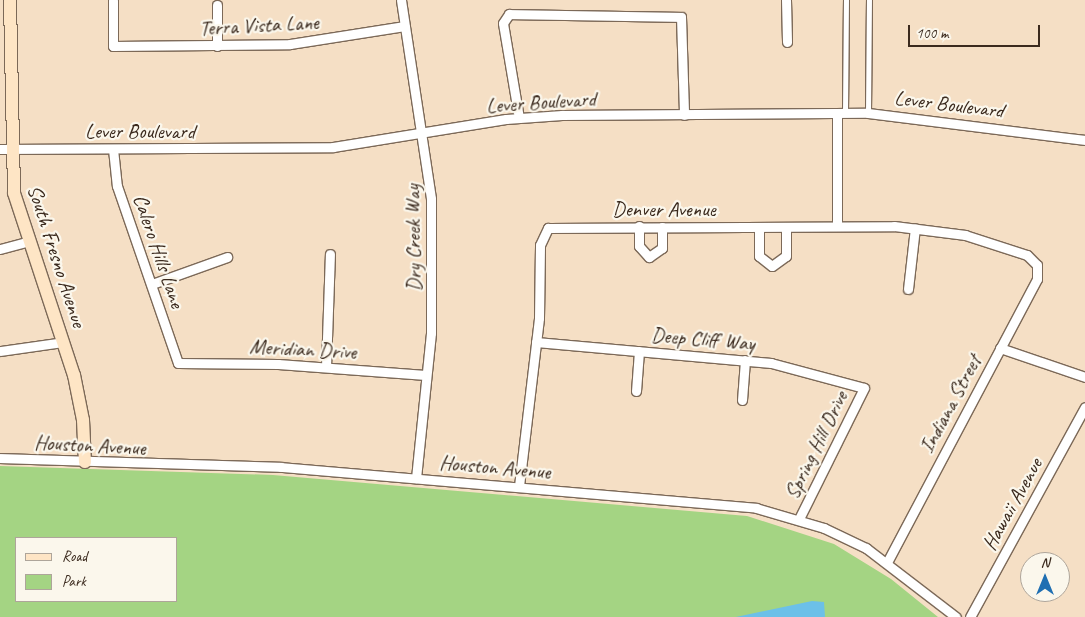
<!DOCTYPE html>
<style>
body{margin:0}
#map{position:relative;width:1085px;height:617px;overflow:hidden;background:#f5dfc5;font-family:Caveat,sans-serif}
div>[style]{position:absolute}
.green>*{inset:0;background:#a4d483}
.water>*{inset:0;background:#6cc0e8}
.roads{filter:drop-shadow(1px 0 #7c6958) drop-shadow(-1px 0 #7c6958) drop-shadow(0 1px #7c6958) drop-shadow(0 -1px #7c6958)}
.lane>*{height:4.5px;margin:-2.25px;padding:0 2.25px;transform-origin:2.25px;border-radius:2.25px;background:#fff}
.street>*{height:9px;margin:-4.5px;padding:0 4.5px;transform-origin:4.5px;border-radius:4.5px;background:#fff}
.secondary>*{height:12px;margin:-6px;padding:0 6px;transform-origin:6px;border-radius:6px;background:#fee5c5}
span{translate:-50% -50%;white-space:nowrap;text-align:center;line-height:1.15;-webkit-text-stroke:4.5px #fbf7ec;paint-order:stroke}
.street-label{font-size:21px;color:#3b2a1e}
.legend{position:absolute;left:15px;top:537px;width:162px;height:65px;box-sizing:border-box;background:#fbf7ec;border:1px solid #aea59a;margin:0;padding:6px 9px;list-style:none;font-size:15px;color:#3b2a1e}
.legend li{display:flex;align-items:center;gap:10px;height:25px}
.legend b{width:25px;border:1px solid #aea59a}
.north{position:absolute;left:1020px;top:552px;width:50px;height:50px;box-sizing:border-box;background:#fbf7ec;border:1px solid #aea59a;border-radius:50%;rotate:0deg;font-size:14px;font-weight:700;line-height:20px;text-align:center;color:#3b2a1e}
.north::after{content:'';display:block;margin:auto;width:18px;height:22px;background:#1f6fb2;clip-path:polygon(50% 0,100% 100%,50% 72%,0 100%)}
.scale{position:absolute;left:908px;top:25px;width:132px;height:22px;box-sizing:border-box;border:2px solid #3b2a1e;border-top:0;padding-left:6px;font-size:15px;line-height:18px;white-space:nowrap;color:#3b2a1e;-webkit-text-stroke:4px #fbf7ec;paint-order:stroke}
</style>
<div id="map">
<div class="green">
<i style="clip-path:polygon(evenodd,0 466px,273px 475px,747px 516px,834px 544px,891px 579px,938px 617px,0 617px,0 466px,16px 538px,176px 538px,176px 601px,16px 601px,16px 538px)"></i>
</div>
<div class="water">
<i style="clip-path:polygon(812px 601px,824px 602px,825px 617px,736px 617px)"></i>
</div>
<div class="roads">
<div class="lane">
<i style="left:845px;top:113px;width:113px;rotate:-89.5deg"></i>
<i style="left:868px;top:113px;width:113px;rotate:-89.5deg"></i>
</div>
<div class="street">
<i style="left:113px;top:0;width:46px;rotate:90deg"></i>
<i style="left:113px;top:46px;width:177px;rotate:-0.6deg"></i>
<i style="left:290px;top:44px;width:116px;rotate:-8.9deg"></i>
<i style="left:401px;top:0;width:201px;rotate:81.4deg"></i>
<i style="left:431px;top:199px;width:134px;rotate:90deg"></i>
<i style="left:431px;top:333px;width:146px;rotate:95.9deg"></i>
<i style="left:786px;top:0;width:42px;rotate:88.6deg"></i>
<i style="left:217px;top:5px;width:41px;rotate:90deg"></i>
<i style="left:519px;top:118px;width:96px;rotate:-99.6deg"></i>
<i style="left:503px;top:23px;width:11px;rotate:-56deg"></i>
<i style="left:509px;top:14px;width:172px;rotate:1deg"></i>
<i style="left:681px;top:17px;width:98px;rotate:88.2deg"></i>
<i style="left:0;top:149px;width:333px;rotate:-0.3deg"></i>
<i style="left:333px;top:147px;width:175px;rotate:-9.2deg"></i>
<i style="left:506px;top:119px;width:56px;rotate:-4.1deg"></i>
<i style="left:562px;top:115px;width:306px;rotate:-0.4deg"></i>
<i style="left:868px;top:113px;width:219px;rotate:7.1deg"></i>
<i style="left:113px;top:149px;width:37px;rotate:84deg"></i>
<i style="left:117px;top:186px;width:187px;rotate:71deg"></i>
<i style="left:178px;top:363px;width:100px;rotate:0.6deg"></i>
<i style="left:278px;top:364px;width:148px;rotate:4.3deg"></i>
<i style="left:837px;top:225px;width:111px;rotate:-90deg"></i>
<i style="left:639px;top:226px;width:20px;rotate:90deg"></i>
<i style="left:639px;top:246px;width:15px;rotate:48deg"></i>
<i style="left:649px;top:257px;width:16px;rotate:-35deg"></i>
<i style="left:662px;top:248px;width:21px;rotate:-90deg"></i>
<i style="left:759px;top:227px;width:29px;rotate:90deg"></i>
<i style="left:759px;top:256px;width:16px;rotate:38deg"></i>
<i style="left:772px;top:266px;width:17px;rotate:-36deg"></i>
<i style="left:786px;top:256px;width:28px;rotate:-90deg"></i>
<i style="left:0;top:249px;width:28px;rotate:-15deg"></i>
<i style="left:152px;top:284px;width:80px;rotate:-19.8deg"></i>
<i style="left:908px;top:289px;width:61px;rotate:-83.5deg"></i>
<i style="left:536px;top:342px;width:236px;rotate:5.1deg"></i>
<i style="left:771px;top:363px;width:96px;rotate:15deg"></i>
<i style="left:864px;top:388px;width:146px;rotate:116.4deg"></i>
<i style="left:1000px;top:348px;width:90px;rotate:18.8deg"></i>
<i style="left:0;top:351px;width:64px;rotate:-8.1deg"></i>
<i style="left:326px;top:367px;width:113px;rotate:-88deg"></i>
<i style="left:636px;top:391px;width:40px;rotate:-85.7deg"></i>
<i style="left:742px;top:400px;width:40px;rotate:-85.7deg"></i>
<i style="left:0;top:458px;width:281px;rotate:1.8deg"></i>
<i style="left:281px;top:467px;width:477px;rotate:4.9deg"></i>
<i style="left:756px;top:508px;width:71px;rotate:16.4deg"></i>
<i style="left:824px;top:528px;width:47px;rotate:25.5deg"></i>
<i style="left:866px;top:548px;width:113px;rotate:37.5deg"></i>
<i style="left:519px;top:486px;width:169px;rotate:-83.2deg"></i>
<i style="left:539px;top:318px;width:73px;rotate:-89.2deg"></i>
<i style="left:540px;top:245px;width:19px;rotate:-65deg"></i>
<i style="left:548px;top:228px;width:346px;rotate:-0.3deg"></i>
<i style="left:894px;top:226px;width:72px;rotate:7.2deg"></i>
<i style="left:965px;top:235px;width:65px;rotate:17.9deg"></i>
<i style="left:1027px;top:255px;width:14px;rotate:45deg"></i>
<i style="left:1037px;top:265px;width:14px;rotate:90deg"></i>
<i style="left:1037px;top:279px;width:320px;rotate:117.9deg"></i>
<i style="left:970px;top:617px;width:239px;rotate:-61.3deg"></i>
</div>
<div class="secondary">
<i style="left:10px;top:0;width:193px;rotate:88.8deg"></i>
<i style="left:14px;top:193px;width:192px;rotate:71.8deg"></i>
<i style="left:74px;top:375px;width:46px;rotate:78.7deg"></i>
<i style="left:83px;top:420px;width:42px;rotate:87.3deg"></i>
</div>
</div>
<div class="street-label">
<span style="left:259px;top:25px;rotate:-3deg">Terra Vista Lane</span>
<span style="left:541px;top:102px;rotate:-4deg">Lever Boulevard</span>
<span style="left:949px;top:104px;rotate:7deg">Lever Boulevard</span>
<span style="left:140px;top:131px">Lever Boulevard</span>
<span style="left:664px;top:209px">Denver Avenue</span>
<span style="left:413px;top:238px;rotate:-91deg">Dry Creek Way</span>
<span style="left:159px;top:251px;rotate:71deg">Calero Hills Lane</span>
<span style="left:57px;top:256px;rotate:72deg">South Fresno Avenue</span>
<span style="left:703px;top:339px;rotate:5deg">Deep Cliff Way</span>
<span style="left:303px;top:349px;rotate:3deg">Meridian Drive</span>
<span style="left:950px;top:404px;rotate:-62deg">Indiana Street</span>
<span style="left:90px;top:445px;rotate:3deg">Houston Avenue</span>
<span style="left:816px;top:445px;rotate:-64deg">Spring Hill Drive</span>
<span style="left:495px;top:467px;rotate:5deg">Houston Avenue</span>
<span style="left:1012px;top:504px;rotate:-61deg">Hawaii Avenue</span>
</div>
<ul class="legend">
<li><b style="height:6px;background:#fee5c5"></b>Road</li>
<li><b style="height:14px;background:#a4d483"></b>Park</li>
</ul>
<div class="north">N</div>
<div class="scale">100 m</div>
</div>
